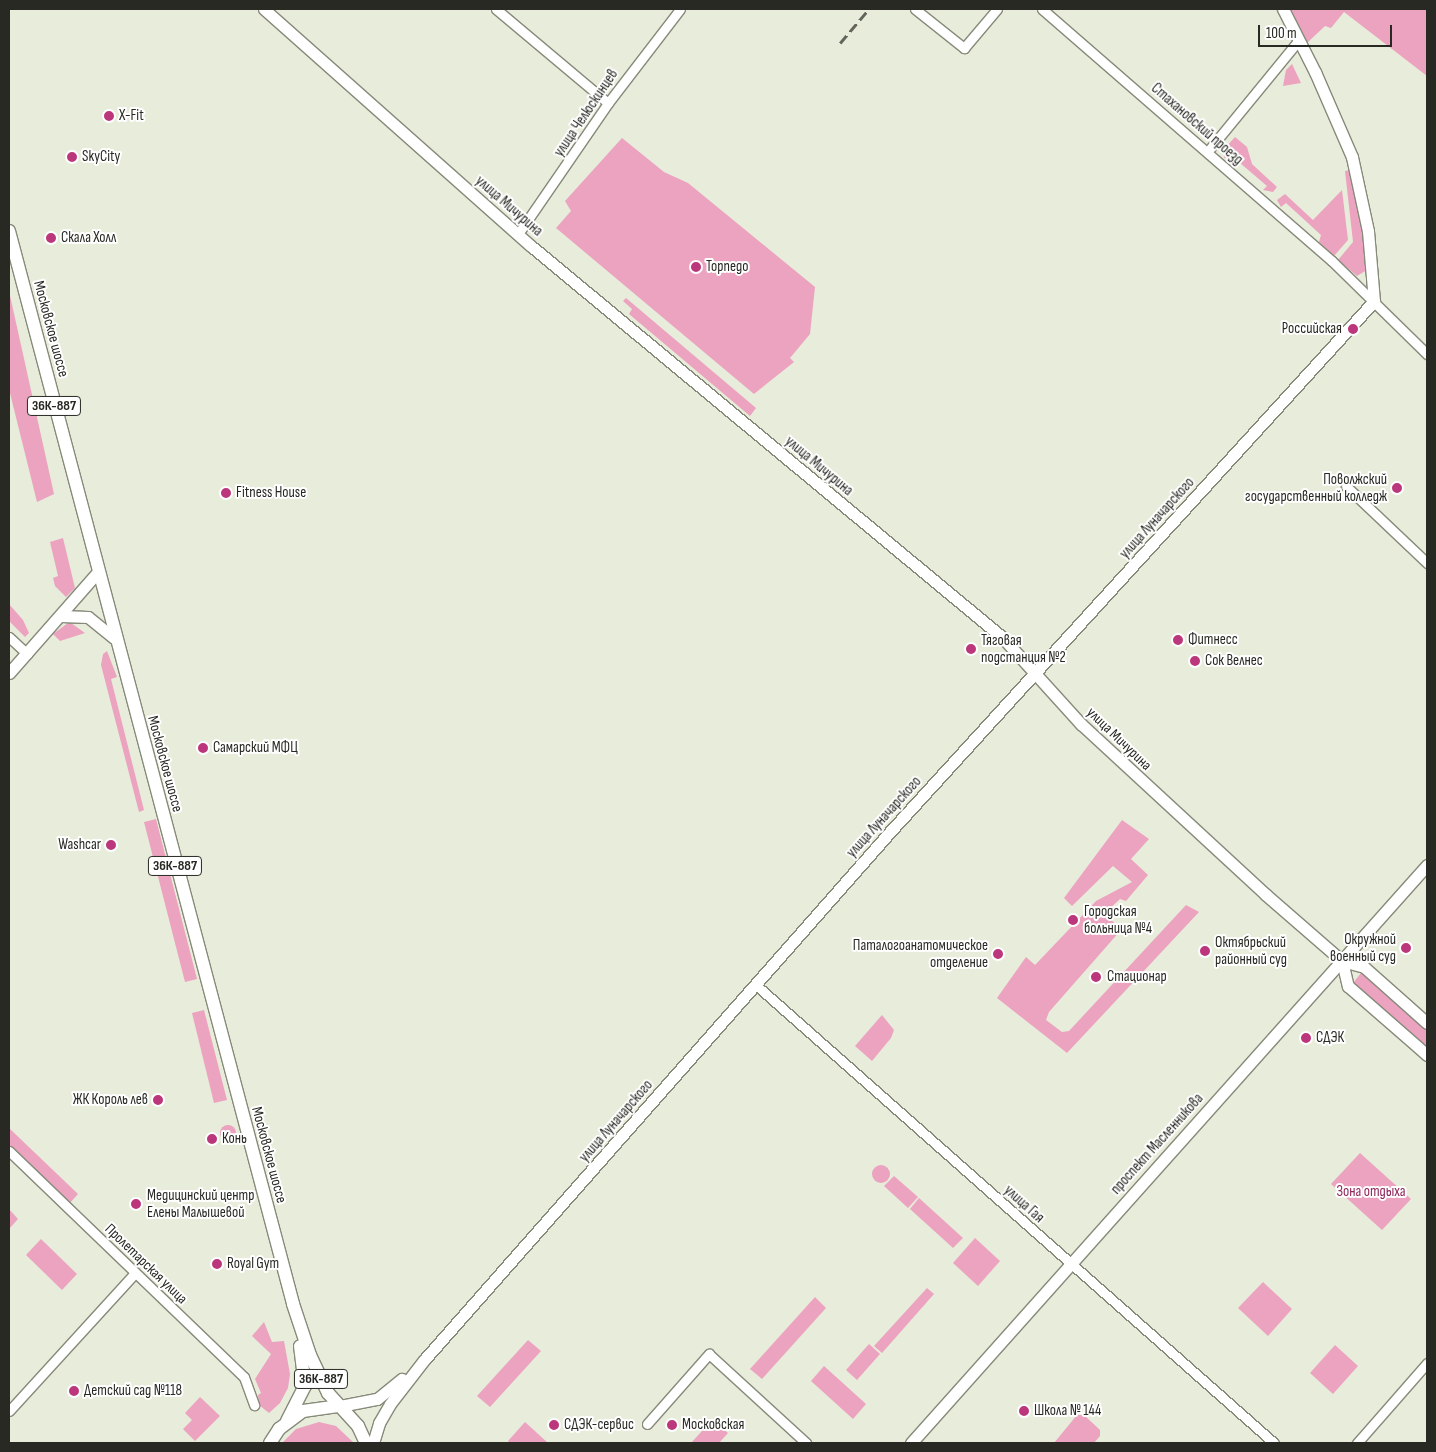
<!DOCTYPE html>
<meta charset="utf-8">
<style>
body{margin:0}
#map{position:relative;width:1436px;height:1452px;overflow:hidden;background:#e8ecda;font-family:"Sofia Sans Condensed",sans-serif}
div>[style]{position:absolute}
.green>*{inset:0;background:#eba3c0}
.round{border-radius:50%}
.roads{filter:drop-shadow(1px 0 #868a79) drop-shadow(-1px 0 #868a79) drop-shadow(0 1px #868a79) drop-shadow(0 -1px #868a79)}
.street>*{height:9px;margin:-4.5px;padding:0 4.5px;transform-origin:4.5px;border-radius:4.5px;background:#fff}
.secondary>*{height:11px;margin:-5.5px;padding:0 5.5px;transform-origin:5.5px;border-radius:5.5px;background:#fff}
.primary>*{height:12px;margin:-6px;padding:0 6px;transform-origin:6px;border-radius:6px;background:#fff}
.rail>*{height:2.5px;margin-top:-1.25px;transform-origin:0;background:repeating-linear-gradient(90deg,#63655b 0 10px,transparent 0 15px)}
.dots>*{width:14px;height:14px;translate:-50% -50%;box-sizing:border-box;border:2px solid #fff;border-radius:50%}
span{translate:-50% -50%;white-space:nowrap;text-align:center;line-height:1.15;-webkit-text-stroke:4px #fff;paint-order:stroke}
.shield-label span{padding:1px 4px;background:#fff;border:1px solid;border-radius:4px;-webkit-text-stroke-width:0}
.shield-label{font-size:14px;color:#282923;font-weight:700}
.street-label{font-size:15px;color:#282923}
.poi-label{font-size:15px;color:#282923}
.left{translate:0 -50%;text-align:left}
.right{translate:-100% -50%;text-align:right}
.park-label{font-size:15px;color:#8d245a}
.frame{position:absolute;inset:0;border:10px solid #282923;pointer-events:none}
.scale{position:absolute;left:1258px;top:25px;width:134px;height:22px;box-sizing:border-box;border:2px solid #282923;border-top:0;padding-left:6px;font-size:15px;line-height:18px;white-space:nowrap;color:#282923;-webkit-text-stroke:4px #fff;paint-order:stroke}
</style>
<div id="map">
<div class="green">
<i style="clip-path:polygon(1291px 9px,1427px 9px,1427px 76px,1344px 12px,1331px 28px,1325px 26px,1307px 43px)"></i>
<i style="clip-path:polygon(1292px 64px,1301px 83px,1283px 86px,1286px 70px)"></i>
<i style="clip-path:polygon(1235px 137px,1247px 147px,1252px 164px,1277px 187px,1273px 192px,1263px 190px,1267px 186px,1233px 157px,1224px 158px,1225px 148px)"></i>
<i style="clip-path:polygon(622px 138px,664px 172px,688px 183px,815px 287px,810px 334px,790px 358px,794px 362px,754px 394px,556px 228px,571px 211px,565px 201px)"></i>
<i style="clip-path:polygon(1351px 170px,1355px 174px,1368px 264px,1367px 270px,1357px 276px,1338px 260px,1353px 242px,1345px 171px)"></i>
<i style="clip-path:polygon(1342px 190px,1348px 240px,1334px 256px,1319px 242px,1321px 235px,1286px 203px,1281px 207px,1277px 200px,1285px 194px,1313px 220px)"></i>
<i style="clip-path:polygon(9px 291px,54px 494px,37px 502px,9px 389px)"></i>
<i style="clip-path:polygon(626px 298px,756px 408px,750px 416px,629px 314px,632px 309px,623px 301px)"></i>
<i style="clip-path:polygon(63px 538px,75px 588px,66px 597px,55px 586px,53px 578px,58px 576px,50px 542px)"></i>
<i style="clip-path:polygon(9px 604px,23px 620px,29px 633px,25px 637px,9px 621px)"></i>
<i style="clip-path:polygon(68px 623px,71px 623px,85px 633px,60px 641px,53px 634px)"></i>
<i style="clip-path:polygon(107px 651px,117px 677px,111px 679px,144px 810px,139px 812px,101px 665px,103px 654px)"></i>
<i style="clip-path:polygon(156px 819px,197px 979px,185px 982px,144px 822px)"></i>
<i style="clip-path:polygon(1122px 820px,1149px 839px,1131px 859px,1148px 875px,1126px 901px,1120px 899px,1105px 913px,1121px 930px,1049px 1012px,1046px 1020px,1062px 1032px,1069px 1031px,1186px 905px,1199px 912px,1067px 1053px,997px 998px,1026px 957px,1035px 965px,1096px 901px,1132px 882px,1113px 866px,1072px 906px,1064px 898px)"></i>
<i style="clip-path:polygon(1361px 973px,1427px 1030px,1427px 1049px,1353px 983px)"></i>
<i style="clip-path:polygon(204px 1010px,227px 1100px,214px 1103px,192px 1013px)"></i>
<i style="clip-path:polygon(882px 1015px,894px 1030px,891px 1038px,872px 1061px,855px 1046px)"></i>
<i class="round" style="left:220px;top:1125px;width:16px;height:16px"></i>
<i style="clip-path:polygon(9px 1128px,78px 1194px,69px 1204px,9px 1146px)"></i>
<i style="clip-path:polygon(1360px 1153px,1411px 1199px,1382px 1230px,1331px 1184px)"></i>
<i class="round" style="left:872px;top:1165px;width:18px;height:18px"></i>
<i style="clip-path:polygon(894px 1176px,918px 1197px,908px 1208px,884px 1186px)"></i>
<i style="clip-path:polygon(919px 1198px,963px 1238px,953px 1248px,910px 1209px)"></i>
<i style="clip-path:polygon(9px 1209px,18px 1219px,9px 1229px)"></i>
<i style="clip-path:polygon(975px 1238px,1000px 1261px,978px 1286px,953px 1263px)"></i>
<i style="clip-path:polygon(41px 1239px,77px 1274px,62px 1290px,26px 1255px)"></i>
<i style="clip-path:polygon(1263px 1282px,1292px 1309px,1268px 1336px,1238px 1308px)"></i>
<i style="clip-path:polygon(927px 1288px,934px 1294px,882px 1353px,874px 1346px)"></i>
<i style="clip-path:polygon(815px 1297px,826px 1308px,762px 1379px,750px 1369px)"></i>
<i style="clip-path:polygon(264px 1322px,272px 1342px,284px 1341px,290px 1374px,288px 1388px,280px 1403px,269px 1413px,259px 1405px,258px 1395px,261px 1393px,255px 1379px,271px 1354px,252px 1336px)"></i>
<i style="clip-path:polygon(528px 1340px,541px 1351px,490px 1407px,477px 1396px)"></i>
<i style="clip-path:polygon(869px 1344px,880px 1354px,857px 1380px,846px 1370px)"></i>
<i style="clip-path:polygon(1335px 1345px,1358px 1366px,1333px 1394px,1310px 1373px)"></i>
<i style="clip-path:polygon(824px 1366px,866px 1404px,853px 1419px,811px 1381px)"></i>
<i style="clip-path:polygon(200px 1397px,220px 1416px,195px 1441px,183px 1429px,192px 1420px,185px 1413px)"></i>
<i style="clip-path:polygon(1077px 1415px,1084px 1415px,1100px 1430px,1100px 1436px,1094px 1443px,1054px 1443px)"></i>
<i style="clip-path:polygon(712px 1420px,728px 1433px,719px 1443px,691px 1443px)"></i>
<i style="clip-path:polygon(319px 1422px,336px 1426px,354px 1443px,282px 1443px,296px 1429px)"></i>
<i style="clip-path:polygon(525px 1422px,548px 1443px,510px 1443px,508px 1441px)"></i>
</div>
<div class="roads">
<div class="street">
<i style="left:496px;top:9px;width:146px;rotate:40deg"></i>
<i style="left:915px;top:9px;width:63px;rotate:38.5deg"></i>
<i style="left:964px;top:48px;width:51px;rotate:-49.8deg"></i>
<i style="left:1042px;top:9px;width:384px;rotate:41deg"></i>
<i style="left:1332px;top:261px;width:133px;rotate:44.4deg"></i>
<i style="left:1208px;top:151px;width:142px;rotate:-50.7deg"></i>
<i style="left:518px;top:234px;width:159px;rotate:-55.5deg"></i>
<i style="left:608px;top:103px;width:118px;rotate:-52.5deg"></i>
<i style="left:1346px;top:486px;width:112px;rotate:43.5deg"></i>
<i style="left:9px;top:637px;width:25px;rotate:43deg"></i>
<i style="left:756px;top:985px;width:691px;rotate:41.48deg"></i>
<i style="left:9px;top:1151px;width:326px;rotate:43.9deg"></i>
<i style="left:244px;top:1377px;width:30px;rotate:70deg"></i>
<i style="left:9px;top:1411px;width:187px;rotate:-47.6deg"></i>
<i style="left:647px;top:1424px;width:94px;rotate:-48.5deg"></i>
<i style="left:709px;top:1354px;width:132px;rotate:42.5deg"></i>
<i style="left:1357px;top:1443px;width:106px;rotate:-48.8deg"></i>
</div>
<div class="secondary">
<i style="left:264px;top:9px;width:357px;rotate:41.6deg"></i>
<i style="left:531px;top:246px;width:612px;rotate:39.7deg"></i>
<i style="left:1002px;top:637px;width:118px;rotate:47.8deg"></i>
<i style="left:1081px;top:724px;width:251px;rotate:42.7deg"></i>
<i style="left:1265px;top:894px;width:102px;rotate:41deg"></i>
<i style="left:1342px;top:961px;width:23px;rotate:15deg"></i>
<i style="left:1364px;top:967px;width:84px;rotate:41.6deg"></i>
<i style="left:61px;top:616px;width:27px;rotate:2deg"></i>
<i style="left:88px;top:617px;width:33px;rotate:39deg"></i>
<i style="left:9px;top:673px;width:133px;rotate:-48.7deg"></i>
<i style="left:1342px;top:961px;width:26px;rotate:77deg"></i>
<i style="left:1348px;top:986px;width:105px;rotate:41.1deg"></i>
<i style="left:340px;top:1406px;width:38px;rotate:-11deg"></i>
<i style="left:377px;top:1399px;width:32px;rotate:-39deg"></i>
<i style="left:373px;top:1443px;width:21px;rotate:-73deg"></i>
<i style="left:379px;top:1423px;width:22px;rotate:-60deg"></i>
<i style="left:390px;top:1404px;width:56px;rotate:-52.3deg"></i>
<i style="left:424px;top:1360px;width:701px;rotate:-48.58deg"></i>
<i style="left:888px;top:834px;width:721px;rotate:-47.64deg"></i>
<i style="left:1374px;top:301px;width:70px;rotate:-94.9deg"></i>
<i style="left:1368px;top:231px;width:76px;rotate:-102.2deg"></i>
<i style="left:1352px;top:157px;width:93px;rotate:-113.5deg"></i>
<i style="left:1315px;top:72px;width:71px;rotate:-116.9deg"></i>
<i style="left:911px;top:1443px;width:775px;rotate:-48.24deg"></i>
</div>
<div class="primary">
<i style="left:9px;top:231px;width:1110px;rotate:75.17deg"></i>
<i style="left:293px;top:1304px;width:54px;rotate:71.6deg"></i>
<i style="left:310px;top:1355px;width:42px;rotate:64.7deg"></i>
<i style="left:328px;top:1393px;width:45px;rotate:47.7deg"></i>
<i style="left:358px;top:1426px;width:19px;rotate:65deg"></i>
<i style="left:287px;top:1421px;width:39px;rotate:-63deg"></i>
<i style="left:305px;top:1386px;width:40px;rotate:-97.1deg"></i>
<i style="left:270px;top:1443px;width:17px;rotate:-57deg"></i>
<i style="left:279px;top:1429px;width:30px;rotate:-37deg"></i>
<i style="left:303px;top:1411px;width:37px;rotate:-8deg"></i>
</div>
</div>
<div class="rail">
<i style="left:840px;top:43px;width:43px;rotate:-49.7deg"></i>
</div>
<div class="dots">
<i style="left:109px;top:116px;background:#bb367a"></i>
<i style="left:72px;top:157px;background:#bb367a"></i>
<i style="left:51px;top:238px;background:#bb367a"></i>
<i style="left:696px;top:267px;background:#bb367a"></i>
<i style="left:1353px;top:329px;background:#bb367a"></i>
<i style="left:1397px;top:488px;background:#bb367a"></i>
<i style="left:226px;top:493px;background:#bb367a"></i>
<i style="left:1178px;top:640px;background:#bb367a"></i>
<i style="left:971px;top:649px;background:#bb367a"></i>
<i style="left:1195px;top:661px;background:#bb367a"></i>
<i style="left:203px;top:748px;background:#bb367a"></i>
<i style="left:111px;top:845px;background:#bb367a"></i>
<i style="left:1073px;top:920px;background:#bb367a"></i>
<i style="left:1406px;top:948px;background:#bb367a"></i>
<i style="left:1205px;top:951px;background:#bb367a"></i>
<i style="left:998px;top:954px;background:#bb367a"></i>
<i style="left:1096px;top:977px;background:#bb367a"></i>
<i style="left:1306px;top:1038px;background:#bb367a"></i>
<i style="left:158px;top:1100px;background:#bb367a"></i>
<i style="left:212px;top:1139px;background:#bb367a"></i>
<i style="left:136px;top:1204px;background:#bb367a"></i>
<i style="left:217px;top:1264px;background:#bb367a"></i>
<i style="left:74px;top:1391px;background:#bb367a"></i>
<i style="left:1024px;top:1411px;background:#bb367a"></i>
<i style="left:554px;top:1425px;background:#bb367a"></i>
<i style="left:672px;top:1425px;background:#bb367a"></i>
</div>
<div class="shield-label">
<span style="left:54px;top:406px">36К-887</span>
<span style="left:175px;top:866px">36К-887</span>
<span style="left:321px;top:1379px">36К-887</span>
</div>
<div class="street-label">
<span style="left:586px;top:113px;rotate:-56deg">улица Челюскинцев</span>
<span style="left:1197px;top:124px;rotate:41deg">Стахановский проезд</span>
<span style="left:509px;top:206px;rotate:41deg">улица Мичурина</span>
<span style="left:51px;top:329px;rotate:75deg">Московское шоссе</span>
<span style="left:819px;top:466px;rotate:40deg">улица Мичурина</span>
<span style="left:1157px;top:518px;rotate:-48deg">улица Луначарского</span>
<span style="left:1119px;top:739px;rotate:44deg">улица Мичурина</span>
<span style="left:165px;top:764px;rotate:75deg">Московское шоссе</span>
<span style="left:884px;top:817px;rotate:-48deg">улица Луначарского</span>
<span style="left:616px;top:1121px;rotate:-49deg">улица Луначарского</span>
<span style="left:1157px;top:1144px;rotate:-48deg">проспект Масленникова</span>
<span style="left:269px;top:1155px;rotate:75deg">Московское шоссе</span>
<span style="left:1024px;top:1204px;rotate:42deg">улица Гая</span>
<span style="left:146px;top:1264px;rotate:44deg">Пролетарская улица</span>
</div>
<div class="poi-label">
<span class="left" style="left:119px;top:116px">X-Fit</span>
<span class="left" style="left:82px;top:157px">SkyCity</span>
<span class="left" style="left:61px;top:238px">Скала Холл</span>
<span class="left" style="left:706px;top:267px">Торпедо</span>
<span class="right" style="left:1342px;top:329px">Российская</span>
<span class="right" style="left:1387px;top:488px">Поволжский<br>государственный колледж</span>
<span class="left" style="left:236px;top:493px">Fitness House</span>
<span class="left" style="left:981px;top:649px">Тяговая<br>подстанция №2</span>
<span class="left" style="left:1188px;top:640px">Фитнесс</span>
<span class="left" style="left:1205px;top:661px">Сок Велнес</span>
<span class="left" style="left:213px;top:748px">Самарский МФЦ</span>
<span class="right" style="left:101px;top:845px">Washcar</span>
<span class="left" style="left:1084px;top:920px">Городская<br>больница №4</span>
<span class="right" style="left:1396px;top:948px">Окружной<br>военный суд</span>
<span class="left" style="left:1215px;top:951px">Октябрьский<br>районный суд</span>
<span class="right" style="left:988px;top:954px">Паталогоанатомическое<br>отделение</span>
<span class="left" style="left:1107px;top:977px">Стационар</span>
<span class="left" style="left:1316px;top:1038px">СДЭК</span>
<span class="right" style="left:148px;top:1100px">ЖК Король лев</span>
<span class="left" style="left:222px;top:1139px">Конь</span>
<span class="left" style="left:147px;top:1204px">Медицинский центр<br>Елены Малышевой</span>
<span class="left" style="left:227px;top:1264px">Royal Gym</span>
<span class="left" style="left:84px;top:1391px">Детский сад №118</span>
<span class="left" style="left:1034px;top:1411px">Школа № 144</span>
<span class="left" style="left:564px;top:1425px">СДЭК-сервис</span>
<span class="left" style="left:682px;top:1425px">Московская</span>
</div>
<div class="park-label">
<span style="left:1371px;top:1192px">Зона отдыха</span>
</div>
<div class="frame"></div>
<div class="scale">100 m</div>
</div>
